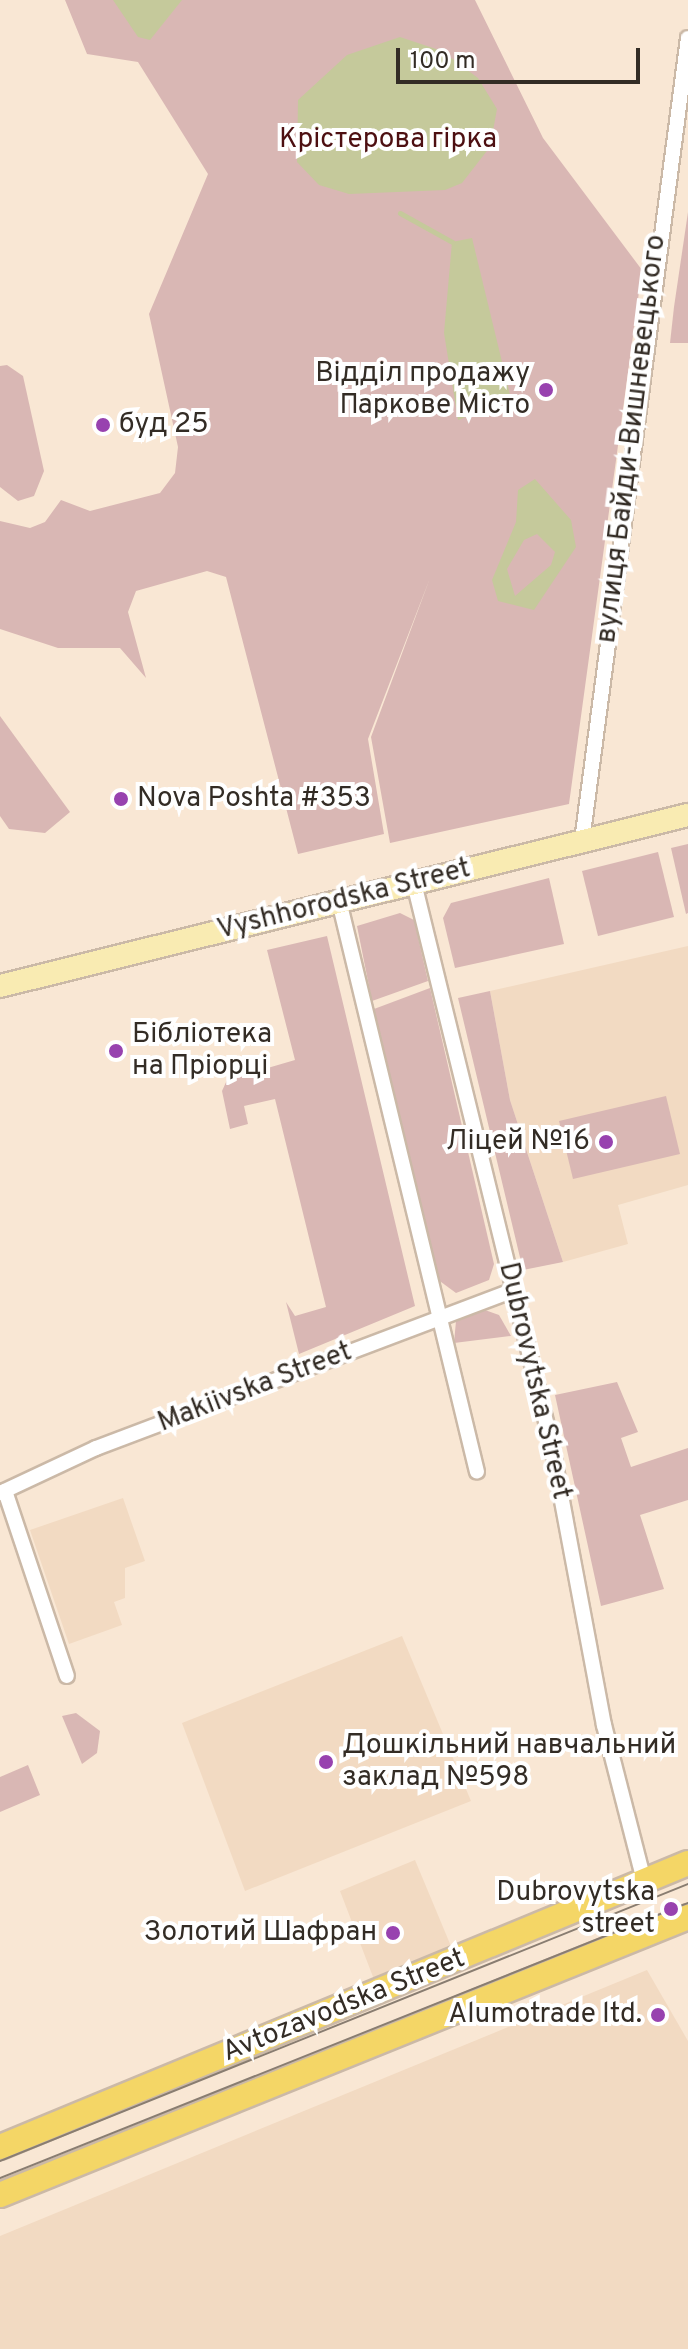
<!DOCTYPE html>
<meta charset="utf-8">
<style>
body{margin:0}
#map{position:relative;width:688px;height:2349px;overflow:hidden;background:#f9e7d4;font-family:Overpass,sans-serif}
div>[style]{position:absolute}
.built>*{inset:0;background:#f2dac2}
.green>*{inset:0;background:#d9b7b4}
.water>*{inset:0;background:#c5c99b}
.stream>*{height:5px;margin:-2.5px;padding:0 2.5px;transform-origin:2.5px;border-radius:2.5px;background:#c5c99b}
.roads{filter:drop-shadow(2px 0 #cbb9a7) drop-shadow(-2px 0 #cbb9a7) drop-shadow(0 2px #cbb9a7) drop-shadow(0 -2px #cbb9a7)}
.minor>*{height:14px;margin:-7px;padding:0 7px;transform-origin:7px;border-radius:7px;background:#fff}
.secondary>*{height:22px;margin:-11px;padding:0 11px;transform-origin:11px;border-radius:11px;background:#f9ebb2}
.primary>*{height:24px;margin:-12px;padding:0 12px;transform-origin:12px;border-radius:12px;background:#f4d666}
.tram>*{height:2px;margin:-1px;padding:0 1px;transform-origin:1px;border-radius:1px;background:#897d71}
.dots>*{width:22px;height:22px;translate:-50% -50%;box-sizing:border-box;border:4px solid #fff;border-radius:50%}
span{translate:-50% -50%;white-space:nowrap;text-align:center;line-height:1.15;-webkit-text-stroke:8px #fff;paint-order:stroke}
.park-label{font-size:28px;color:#4d0f11}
.poi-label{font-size:28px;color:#332c25}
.right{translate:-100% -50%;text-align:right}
.left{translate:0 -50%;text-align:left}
.street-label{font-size:28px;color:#332c25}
.scale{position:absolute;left:396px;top:48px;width:244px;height:36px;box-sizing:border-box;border:4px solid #332c25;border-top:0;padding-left:10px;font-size:24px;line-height:28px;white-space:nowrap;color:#332c25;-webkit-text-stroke:6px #fff;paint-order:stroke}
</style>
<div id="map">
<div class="built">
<i style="clip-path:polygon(688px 946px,688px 1185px,618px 1205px,628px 1244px,563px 1262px,510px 1100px,490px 991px)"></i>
<i style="clip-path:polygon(123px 1498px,145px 1561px,125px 1568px,125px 1598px,114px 1602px,122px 1625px,69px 1644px,30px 1530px)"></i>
<i style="clip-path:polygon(402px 1636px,471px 1801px,245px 1891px,182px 1723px)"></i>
<i style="clip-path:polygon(415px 1860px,453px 1951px,375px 1982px,340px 1891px)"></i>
<i style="clip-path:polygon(647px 1970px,688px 2041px,688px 2349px,0 2349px,0 2236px)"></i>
</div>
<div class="green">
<i style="clip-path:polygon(65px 0,475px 0,543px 138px,642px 270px,569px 804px,390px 843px,371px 737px,430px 578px,368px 739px,384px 834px,298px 854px,226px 577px,207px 571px,136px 591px,128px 612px,146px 678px,120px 648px,58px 648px,0 629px,0 521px,30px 528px,45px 522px,61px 500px,90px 511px,160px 493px,175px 473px,178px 447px,149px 314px,208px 174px,138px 62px,87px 54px)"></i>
<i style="clip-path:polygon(688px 212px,688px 343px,670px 343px,674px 307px)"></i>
<i style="clip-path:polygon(7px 365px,23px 376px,44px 471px,34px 496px,18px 501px,0 487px,0 366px)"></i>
<i style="clip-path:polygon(0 716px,70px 812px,45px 833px,9px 829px,0 816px)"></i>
<i style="clip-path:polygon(688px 844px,688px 913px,686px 914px,671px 848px)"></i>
<i style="clip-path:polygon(658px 852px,674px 917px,598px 936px,582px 871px)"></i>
<i style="clip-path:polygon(549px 878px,564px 944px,455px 968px,443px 918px,451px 903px)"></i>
<i style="clip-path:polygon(400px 913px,414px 920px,428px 981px,372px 1001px,357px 926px)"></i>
<i style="clip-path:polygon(327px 936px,415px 1306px,299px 1354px,286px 1302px,295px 1316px,326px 1307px,275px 1099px,244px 1106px,248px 1124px,230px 1129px,222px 1091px,227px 1080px,295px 1060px,267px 950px)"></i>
<i style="clip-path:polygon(430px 988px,494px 1264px,489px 1280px,456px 1293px,437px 1279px,374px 1009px)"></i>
<i style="clip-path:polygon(490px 991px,510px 1100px,563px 1262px,523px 1270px,458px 998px)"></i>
<i style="clip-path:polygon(666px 1096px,680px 1154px,573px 1179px,559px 1121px)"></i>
<i style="clip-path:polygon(482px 1309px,499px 1315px,511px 1336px,454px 1343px,456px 1321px)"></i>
<i style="clip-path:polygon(617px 1382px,638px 1432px,621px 1438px,631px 1467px,688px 1448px,688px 1500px,640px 1515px,664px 1589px,601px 1606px,555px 1395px)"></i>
<i style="clip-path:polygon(76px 1713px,100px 1731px,97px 1753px,82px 1764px,62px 1716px)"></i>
<i style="clip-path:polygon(28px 1765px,40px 1795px,0 1812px,0 1777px)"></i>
</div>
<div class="water">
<i style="clip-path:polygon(113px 0,182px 0,150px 40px,138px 37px)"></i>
<i style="clip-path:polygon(400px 37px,442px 51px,478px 78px,497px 109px,490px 147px,462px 183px,445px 190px,349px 194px,319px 185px,297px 162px,298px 100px,347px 55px)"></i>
<i style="clip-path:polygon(472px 238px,511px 399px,458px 420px,444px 333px,452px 242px)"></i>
<i style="clip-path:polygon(evenodd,535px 479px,571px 520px,576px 547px,534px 610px,498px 601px,492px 580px,516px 522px,518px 490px,535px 479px,537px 534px,555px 552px,551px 565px,515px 596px,507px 569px,524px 540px,537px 534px)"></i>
</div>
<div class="stream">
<i style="left:400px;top:213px;width:60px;rotate:29.1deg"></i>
</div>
<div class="roads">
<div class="minor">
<i style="left:582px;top:841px;width:810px;rotate:-82.48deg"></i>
<i style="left:414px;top:883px;width:576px;rotate:76.23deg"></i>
<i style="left:551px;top:1442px;width:288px;rotate:79.4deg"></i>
<i style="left:604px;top:1725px;width:161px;rotate:75.6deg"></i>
<i style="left:339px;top:901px;width:587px;rotate:76.41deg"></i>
<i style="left:5px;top:1491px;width:195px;rotate:71.5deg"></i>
<i style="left:0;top:1493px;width:106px;rotate:-25.1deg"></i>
<i style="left:96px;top:1448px;width:447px;rotate:-20.7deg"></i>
</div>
<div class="secondary">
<i style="left:0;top:986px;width:709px;rotate:-13.96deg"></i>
</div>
<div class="primary">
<i style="left:0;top:2147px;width:744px;rotate:-22.43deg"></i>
<i style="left:0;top:2195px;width:742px;rotate:-22deg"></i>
</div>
</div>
<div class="tram">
<i style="left:0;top:2161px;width:742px;rotate:-21.93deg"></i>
<i style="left:0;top:2178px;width:741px;rotate:-21.79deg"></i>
</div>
<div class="dots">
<i style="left:546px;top:390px;background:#9842af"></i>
<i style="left:103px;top:425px;background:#9842af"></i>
<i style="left:121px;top:799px;background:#9842af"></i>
<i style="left:116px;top:1051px;background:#9842af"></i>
<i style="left:606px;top:1142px;background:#9842af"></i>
<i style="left:326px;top:1762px;background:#9842af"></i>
<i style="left:671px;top:1909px;background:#9842af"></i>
<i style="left:393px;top:1933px;background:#9842af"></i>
<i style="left:658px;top:2015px;background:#9842af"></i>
</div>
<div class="park-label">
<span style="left:388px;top:140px">Крістерова гірка</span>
</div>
<div class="poi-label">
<span class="right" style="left:530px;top:390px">Відділ продажу<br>Паркове Місто</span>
<span class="left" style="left:119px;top:425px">буд 25</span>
<span class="left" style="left:137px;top:799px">Nova Poshta #353</span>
<span class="left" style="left:132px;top:1051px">Бібліотека<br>на Пріорці</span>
<span class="right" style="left:590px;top:1142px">Ліцей №16</span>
<span class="left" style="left:342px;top:1762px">Дошкільний навчальний<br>заклад №598</span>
<span class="right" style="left:655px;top:1909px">Dubrovytska<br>street</span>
<span class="right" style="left:377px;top:1933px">Золотий Шафран</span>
<span class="right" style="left:642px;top:2015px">Alumotrade ltd.</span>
</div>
<div class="street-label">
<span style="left:632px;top:439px;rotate:-83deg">вулиця Байди-Вишневецького</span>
<span style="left:344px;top:900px;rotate:-14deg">Vyshhorodska Street</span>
<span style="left:534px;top:1381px;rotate:77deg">Dubrovytska Street</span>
<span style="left:255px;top:1388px;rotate:-21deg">Makiivska Street</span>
<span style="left:344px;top:2006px;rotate:-22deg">Avtozavodska Street</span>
</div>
<div class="scale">100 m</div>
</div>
